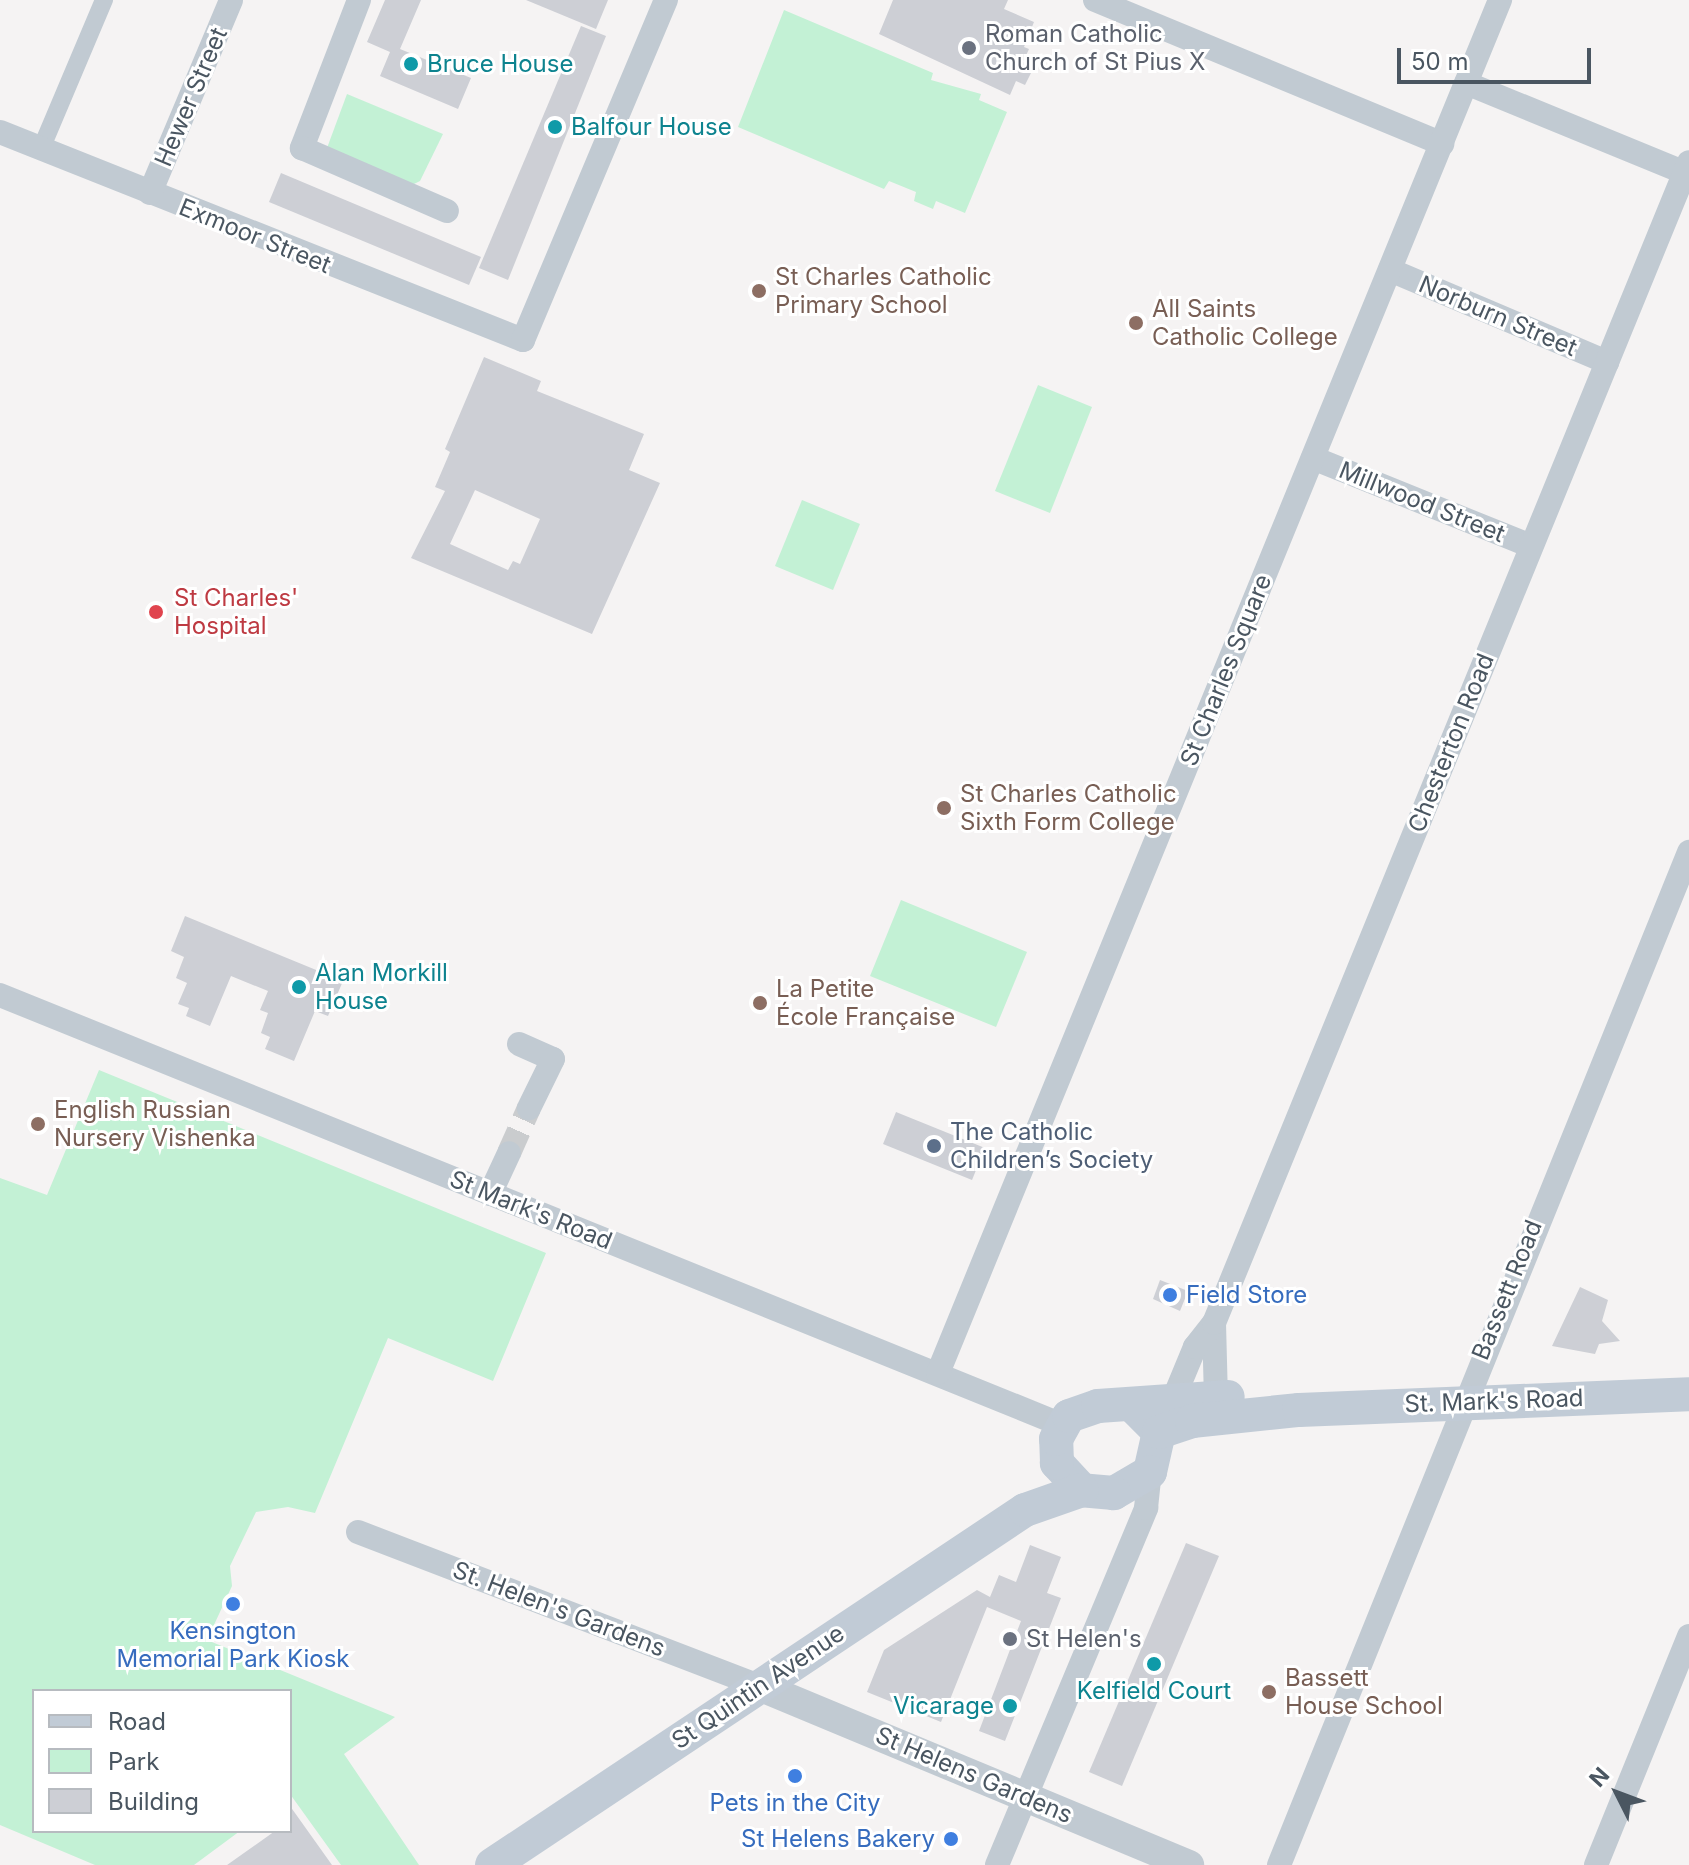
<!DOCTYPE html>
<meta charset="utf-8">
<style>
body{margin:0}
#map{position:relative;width:1689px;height:1865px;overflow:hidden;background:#f5f3f3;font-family:Inter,sans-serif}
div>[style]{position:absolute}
.green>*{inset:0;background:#c3f1d5}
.building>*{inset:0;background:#cdcfd5}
.minor-tunnel>*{height:24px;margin-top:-12px;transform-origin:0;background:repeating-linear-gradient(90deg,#caccce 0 24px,transparent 0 36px)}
.pedestrian>*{height:18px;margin:-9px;padding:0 9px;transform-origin:9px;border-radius:9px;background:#c1cad2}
.minor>*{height:24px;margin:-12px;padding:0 12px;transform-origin:12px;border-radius:12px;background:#c1cad2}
.tertiary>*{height:30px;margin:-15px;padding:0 15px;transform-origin:15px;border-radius:15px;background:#c1cad2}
.secondary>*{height:34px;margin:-17px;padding:0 17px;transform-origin:17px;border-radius:17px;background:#c1cbd6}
.dots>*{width:22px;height:22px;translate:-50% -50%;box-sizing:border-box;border:4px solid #fff;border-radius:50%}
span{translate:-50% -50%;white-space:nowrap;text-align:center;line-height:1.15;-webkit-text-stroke:6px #fff;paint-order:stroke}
.worship-label{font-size:24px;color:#5b616d}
.left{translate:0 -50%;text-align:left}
.culture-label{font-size:24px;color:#0d838f}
.right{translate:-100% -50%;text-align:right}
.street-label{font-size:24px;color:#4a5661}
.education-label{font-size:24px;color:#785e54}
.health-label{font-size:24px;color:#be3a42}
.service-label{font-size:24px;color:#4e5e75}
.shop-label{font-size:24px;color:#366cbe}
.legend{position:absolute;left:32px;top:1689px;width:260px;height:144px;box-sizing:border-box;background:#fff;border:2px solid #b7bbc0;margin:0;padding:10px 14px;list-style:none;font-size:24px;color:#4a5661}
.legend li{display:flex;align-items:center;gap:16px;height:40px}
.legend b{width:40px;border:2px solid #b7bbc0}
.north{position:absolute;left:1577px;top:1753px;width:80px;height:80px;-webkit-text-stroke:6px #fff;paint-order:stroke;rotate:312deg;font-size:22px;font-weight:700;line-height:32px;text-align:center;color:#4a5661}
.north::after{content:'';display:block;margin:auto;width:28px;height:36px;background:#4a5661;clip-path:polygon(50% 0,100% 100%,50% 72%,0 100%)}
.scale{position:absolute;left:1397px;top:48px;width:194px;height:36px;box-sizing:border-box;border:4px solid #4a5661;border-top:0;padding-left:10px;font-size:24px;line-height:28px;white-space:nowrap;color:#4a5661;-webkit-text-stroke:6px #fff;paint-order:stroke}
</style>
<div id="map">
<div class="green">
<i style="clip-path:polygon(784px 10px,933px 73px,931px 80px,981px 94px,979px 100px,1007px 112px,965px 213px,936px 201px,933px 209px,914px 201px,916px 192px,889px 181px,884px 189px,738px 127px)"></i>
<i style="clip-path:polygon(347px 94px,443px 134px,420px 181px,412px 185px,327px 148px)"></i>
<i style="clip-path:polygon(1038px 385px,1092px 407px,1050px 513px,995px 491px)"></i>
<i style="clip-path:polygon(802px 500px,860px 524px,833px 590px,775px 566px)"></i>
<i style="clip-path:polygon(901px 900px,1027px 952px,996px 1027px,870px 976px)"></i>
<i style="clip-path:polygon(99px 1070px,546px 1253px,493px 1381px,388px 1338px,315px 1513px,288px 1507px,256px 1512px,230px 1566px,232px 1586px,207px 1640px,395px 1717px,344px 1754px,419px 1865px,341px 1865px,290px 1794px,290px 1691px,34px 1691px,34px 1831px,240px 1831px,194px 1865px,95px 1865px,0 1825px,0 1178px,47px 1195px)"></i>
</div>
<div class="building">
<i style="clip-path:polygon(385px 0,421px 0,400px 49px,471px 78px,458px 109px,380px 76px,390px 52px,367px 42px)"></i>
<i style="clip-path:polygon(526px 0,608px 0,596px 29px)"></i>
<i style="clip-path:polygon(893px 0,1008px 0,1004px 9px,1034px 22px,1024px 47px,1029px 49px,1023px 62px,1034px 67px,1025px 85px,1016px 81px,1010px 95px,879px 34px)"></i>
<i style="clip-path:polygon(581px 26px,606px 36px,508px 280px,479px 268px)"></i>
<i style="clip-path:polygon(281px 173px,481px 257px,469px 285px,269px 202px)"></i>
<i style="clip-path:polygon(evenodd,484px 357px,541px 381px,537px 391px,644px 434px,629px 470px,660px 483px,592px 634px,411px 558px,445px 491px,435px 487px,450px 452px,445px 449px,484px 357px,475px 490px,540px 519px,520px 564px,513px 561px,508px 570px,450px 544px,475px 490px)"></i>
<i style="clip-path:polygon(185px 916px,343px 981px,328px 1016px,315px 1011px,294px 1061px,265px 1049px,270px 1037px,261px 1033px,268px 1013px,260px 1010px,268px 991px,231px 976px,210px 1026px,186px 1016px,189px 1008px,178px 1004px,187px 983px,176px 978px,184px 957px,171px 951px)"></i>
<i style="clip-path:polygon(896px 1112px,985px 1148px,972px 1180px,883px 1144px)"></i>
<i style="clip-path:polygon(1160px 1280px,1188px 1291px,1180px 1311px,1153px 1299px)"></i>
<i style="clip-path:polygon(1580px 1287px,1608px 1300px,1602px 1321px,1620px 1341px,1599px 1344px,1595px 1354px,1552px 1346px)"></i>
<i style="clip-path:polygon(1186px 1543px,1219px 1556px,1122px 1786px,1089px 1772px)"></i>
<i style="clip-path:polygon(1030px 1545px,1061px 1557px,1047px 1593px,1061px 1598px,1005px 1741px,979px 1731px,1021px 1621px,987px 1607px,941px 1722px,867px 1692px,884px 1650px,977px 1590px,990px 1597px,999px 1575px,1016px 1582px)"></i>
<i style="clip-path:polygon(290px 1806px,332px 1865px,227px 1865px,275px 1831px,290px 1831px)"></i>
</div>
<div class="minor-tunnel">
<i style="left:509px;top:1153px;width:49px;rotate:-66deg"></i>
</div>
<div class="pedestrian">
<i style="left:41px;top:149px;width:162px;rotate:-67.1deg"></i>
</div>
<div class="minor">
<i style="left:359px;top:0;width:159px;rotate:111.1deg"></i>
<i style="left:302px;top:148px;width:158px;rotate:23.5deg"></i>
<i style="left:1095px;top:0;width:376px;rotate:22.5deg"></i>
<i style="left:1466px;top:83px;width:237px;rotate:22.3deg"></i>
<i style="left:0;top:132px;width:563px;rotate:21.69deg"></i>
<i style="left:523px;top:340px;width:369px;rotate:-67.2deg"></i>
<i style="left:150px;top:193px;width:209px;rotate:-67.2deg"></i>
<i style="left:1390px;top:270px;width:236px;rotate:23deg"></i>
<i style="left:1313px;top:458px;width:235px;rotate:22deg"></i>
<i style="left:0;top:995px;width:1146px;rotate:22.04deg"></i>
<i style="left:519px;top:1044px;width:37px;rotate:24deg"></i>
<i style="left:553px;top:1059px;width:55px;rotate:116.1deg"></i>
<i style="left:490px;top:1194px;width:45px;rotate:-65.1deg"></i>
<i style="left:1214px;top:1323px;width:74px;rotate:88.5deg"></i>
<i style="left:938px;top:1373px;width:1484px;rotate:-67.74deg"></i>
<i style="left:1173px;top:1400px;width:57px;rotate:-67.5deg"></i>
<i style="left:1195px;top:1347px;width:31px;rotate:-52deg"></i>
<i style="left:1214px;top:1323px;width:1254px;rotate:-67.75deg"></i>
<i style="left:358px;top:1532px;width:430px;rotate:21deg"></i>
<i style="left:997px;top:1865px;width:387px;rotate:-67.3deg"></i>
<i style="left:1146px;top:1508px;width:36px;rotate:-84deg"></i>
<i style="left:1279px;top:1865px;width:1093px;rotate:-67.96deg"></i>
<i style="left:1596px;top:1865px;width:247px;rotate:-67.9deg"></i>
</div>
<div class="tertiary">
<i style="left:759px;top:1686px;width:466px;rotate:22.6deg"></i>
</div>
<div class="secondary">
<i style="left:1133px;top:1406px;width:37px;rotate:45deg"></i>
<i style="left:1159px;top:1432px;width:41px;rotate:102.7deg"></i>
<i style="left:1150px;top:1472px;width:42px;rotate:149.7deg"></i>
<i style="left:1114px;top:1493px;width:32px;rotate:-175deg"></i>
<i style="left:1082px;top:1490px;width:37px;rotate:-133deg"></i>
<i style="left:1057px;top:1463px;width:24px;rotate:-92deg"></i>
<i style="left:1056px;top:1439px;width:26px;rotate:-61deg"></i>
<i style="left:1069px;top:1416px;width:31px;rotate:-19deg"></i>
<i style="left:1098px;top:1406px;width:130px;rotate:-4deg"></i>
<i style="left:1159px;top:1432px;width:35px;rotate:-18deg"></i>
<i style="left:1192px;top:1421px;width:108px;rotate:-5.9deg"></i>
<i style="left:1299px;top:1410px;width:390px;rotate:-2.3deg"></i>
<i style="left:492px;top:1865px;width:640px;rotate:-33.67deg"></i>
<i style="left:1025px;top:1510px;width:60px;rotate:-19.3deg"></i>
</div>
<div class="dots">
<i style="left:969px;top:48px;background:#6b7280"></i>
<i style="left:411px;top:64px;background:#0f9aa8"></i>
<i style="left:555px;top:127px;background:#0f9aa8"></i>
<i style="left:759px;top:291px;background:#8d6e63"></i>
<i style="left:1136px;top:323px;background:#8d6e63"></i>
<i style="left:156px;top:612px;background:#e0444e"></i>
<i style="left:944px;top:808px;background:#8d6e63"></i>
<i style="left:299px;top:987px;background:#0f9aa8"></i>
<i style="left:760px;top:1003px;background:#8d6e63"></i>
<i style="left:38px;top:1124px;background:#8d6e63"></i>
<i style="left:934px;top:1146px;background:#5c6f8a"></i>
<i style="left:1170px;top:1295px;background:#3f7fe0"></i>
<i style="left:233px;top:1604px;background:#3f7fe0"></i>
<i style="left:1010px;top:1639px;background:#6b7280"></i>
<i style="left:1154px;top:1664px;background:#0f9aa8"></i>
<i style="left:1269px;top:1692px;background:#8d6e63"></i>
<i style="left:1010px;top:1706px;background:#0f9aa8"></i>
<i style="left:795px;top:1776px;background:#3f7fe0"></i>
<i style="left:951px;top:1839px;background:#3f7fe0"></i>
</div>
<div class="worship-label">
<span class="left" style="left:985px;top:48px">Roman Catholic<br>Church of St Pius X</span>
<span class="left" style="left:1026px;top:1639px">St Helen's</span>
</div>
<div class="culture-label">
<span class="left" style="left:427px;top:64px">Bruce House</span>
<span class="left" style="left:571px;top:127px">Balfour House</span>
<span class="left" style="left:315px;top:987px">Alan Morkill<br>House</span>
<span style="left:1154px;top:1691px">Kelfield Court</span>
<span class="right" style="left:994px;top:1706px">Vicarage</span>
</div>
<div class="street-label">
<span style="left:191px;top:97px;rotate:-67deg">Hewer Street</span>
<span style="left:255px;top:236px;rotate:22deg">Exmoor Street</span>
<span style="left:1498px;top:316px;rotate:23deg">Norburn Street</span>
<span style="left:1422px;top:502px;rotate:22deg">Millwood Street</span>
<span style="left:1226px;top:670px;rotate:-68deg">St Charles Square</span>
<span style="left:1451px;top:743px;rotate:-68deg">Chesterton Road</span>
<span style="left:531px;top:1210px;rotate:22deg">St Mark's Road</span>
<span style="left:1507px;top:1290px;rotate:-68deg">Bassett Road</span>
<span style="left:1494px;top:1401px;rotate:-2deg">St. Mark's Road</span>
<span style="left:559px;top:1609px;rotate:21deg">St. Helen's Gardens</span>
<span style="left:758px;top:1687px;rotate:-34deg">St Quintin Avenue</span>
<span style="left:974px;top:1775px;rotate:23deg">St Helens Gardens</span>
</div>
<div class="education-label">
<span class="left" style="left:775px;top:291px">St Charles Catholic<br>Primary School</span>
<span class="left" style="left:1152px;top:323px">All Saints<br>Catholic College</span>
<span class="left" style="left:960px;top:808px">St Charles Catholic<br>Sixth Form College</span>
<span class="left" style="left:776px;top:1003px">La Petite<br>École Française</span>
<span class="left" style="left:54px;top:1124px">English Russian<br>Nursery Vishenka</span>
<span class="left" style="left:1285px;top:1692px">Bassett<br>House School</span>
</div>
<div class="health-label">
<span class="left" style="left:174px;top:612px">St Charles'<br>Hospital</span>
</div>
<div class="service-label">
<span class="left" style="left:950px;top:1146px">The Catholic<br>Children’s Society</span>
</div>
<div class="shop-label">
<span class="left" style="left:1186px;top:1295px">Field Store</span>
<span style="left:233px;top:1645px">Kensington<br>Memorial Park Kiosk</span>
<span style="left:795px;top:1803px">Pets in the City</span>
<span class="right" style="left:935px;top:1839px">St Helens Bakery</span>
</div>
<ul class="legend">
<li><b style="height:10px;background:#c1cbd6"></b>Road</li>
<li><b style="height:22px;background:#c3f1d5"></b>Park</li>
<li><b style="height:22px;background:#cdcfd5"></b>Building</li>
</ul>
<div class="north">N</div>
<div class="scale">50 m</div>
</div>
